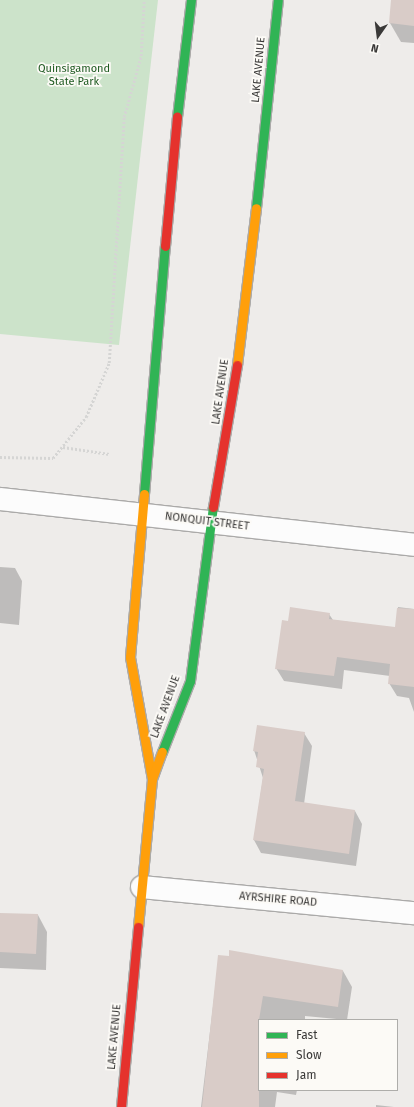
<!DOCTYPE html>
<style>
body{margin:0}
#map{position:relative;width:414px;height:1107px;overflow:hidden;background:#eeecea;font-family:"Fira Sans",sans-serif}
div>[style]{position:absolute}
.green>*{inset:0;background:#cce3ca}
.shadow>*{inset:0;background:#0003}
.building>*{inset:0;background:#d9ccc8}
.path>*{height:2.5px;margin-top:-1.25px;transform-origin:0;background:repeating-linear-gradient(90deg,#d5d5d4 0 2px,transparent 0 4px)}
.roads{filter:drop-shadow(1px 0 #abaaa9) drop-shadow(-1px 0 #abaaa9) drop-shadow(0 1px #abaaa9) drop-shadow(0 -1px #abaaa9)}
.street>*{height:22px;margin:-11px;padding:0 11px;transform-origin:11px;border-radius:11px;background:#fcfcfc}
.fast>*{height:9px;margin:-4.5px;padding:0 4.5px;transform-origin:4.5px;border-radius:4.5px;background:#30b455}
.slow>*{height:9px;margin:-4.5px;padding:0 4.5px;transform-origin:4.5px;border-radius:4.5px;background:#ff9f0a}
.jam>*{height:9px;margin:-4.5px;padding:0 4.5px;transform-origin:4.5px;border-radius:4.5px;background:#e5322d}
span{translate:-50% -50%;white-space:nowrap;text-align:center;line-height:1.15;-webkit-text-stroke:3.5px #fcfaf6;paint-order:stroke}
.park-label{font-size:11px;color:#1e5a21}
.street-label{font-size:11px;color:#3a3938}
.legend{position:absolute;left:258px;top:1019px;width:140px;height:72px;box-sizing:border-box;background:#fcfaf6;border:1px solid #aeadaa;margin:0;padding:5px 7px;list-style:none;font-size:12px;color:#3a3938}
.legend li{display:flex;align-items:center;gap:8px;height:20px}
.legend b{width:20px;border:1px solid #aeadaa}
.north{position:absolute;left:358px;top:16px;width:40px;height:40px;-webkit-text-stroke:3px #fcfaf6;paint-order:stroke;rotate:194deg;font-size:11px;font-weight:700;line-height:16px;text-align:center;color:#3a3938}
.north::after{content:'';display:block;margin:auto;width:14px;height:18px;background:#3a3938;clip-path:polygon(50% 0,100% 100%,50% 72%,0 100%)}
</style>
<div id="map">
<div class="green">
<i style="clip-path:polygon(0 0,158px 0,119px 345px,0 334px)"></i>
</div>
<div class="shadow">
<i style="clip-path:polygon(392px 0,414px 0,414px 43px,401px 42px,390px 23px)"></i>
<i style="clip-path:polygon(0 567px,15px 568px,22px 581px,19px 625px,0 623px)"></i>
<i style="clip-path:polygon(398px 607px,414px 609px,414px 712px,409px 698px,397px 696px,389px 683px,390px 676px,344px 670px,342px 689px,284px 681px,276px 668px,289px 622px,329px 614px,333px 620px,396px 628px)"></i>
<i style="clip-path:polygon(304px 733px,312px 746px,304px 804px,355px 811px,362px 824px,356px 866px,261px 853px,254px 840px,263px 778px,254px 750px)"></i>
<i style="clip-path:polygon(0 914px,38px 915px,47px 932px,46px 970px,0 968px)"></i>
<i style="clip-path:polygon(219px 956px,343px 971px,352px 987px,347px 1020px,305px 1016px,305px 1020px,259px 1020px,259px 1090px,297px 1090px,296px 1095px,277px 1092px,275px 1107px,201px 1107px)"></i>
<i style="clip-path:polygon(376px 1105px,394px 1107px,376px 1107px)"></i>
</div>
<div class="building">
<i style="clip-path:polygon(391px 0,414px 0,414px 26px,389px 23px)"></i>
<i style="clip-path:polygon(290px 607px,330px 613px,329px 619px,395px 627px,397px 608px,414px 609px,414px 687px,388px 684px,390px 664px,337px 657px,334px 676px,275px 669px,282px 620px,288px 621px)"></i>
<i style="clip-path:polygon(257px 725px,305px 732px,295px 801px,355px 810px,349px 854px,253px 840px,264px 769px,256px 767px,258px 752px,253px 751px)"></i>
<i style="clip-path:polygon(0 913px,38px 914px,36px 954px,0 952px)"></i>
<i style="clip-path:polygon(229px 950px,343px 970px,338px 1007px,263px 996px,259px 1020px,259px 1107px,202px 1107px,218px 955px,229px 956px)"></i>
</div>
<div class="path">
<i style="left:63px;top:447px;width:47px;rotate:8.7deg"></i>
<i style="left:0;top:457px;width:53px;rotate:1.1deg"></i>
<i style="left:53px;top:458px;width:53px;rotate:-51.2deg"></i>
<i style="left:86px;top:417px;width:59px;rotate:-66.9deg"></i>
<i style="left:109px;top:363px;width:246px;rotate:-86.5deg"></i>
<i style="left:124px;top:117px;width:63px;rotate:-74.4deg"></i>
<i style="left:141px;top:56px;width:56px;rotate:-86.9deg"></i>
</div>
<div class="roads">
<div class="street">
<i style="left:0;top:499px;width:417px;rotate:6.3deg"></i>
<i style="left:142px;top:887px;width:273px;rotate:5.5deg"></i>
</div>
<div class="fast">
<i style="left:177px;top:117px;width:118px;rotate:-83.2deg"></i>
<i style="left:256px;top:208px;width:209px;rotate:-84deg"></i>
<i style="left:144px;top:494px;width:249px;rotate:-85.2deg"></i>
<i style="left:162px;top:752px;width:76px;rotate:-68.5deg"></i>
<i style="left:190px;top:681px;width:176px;rotate:-82.5deg"></i>
</div>
<div class="slow">
<i style="left:237px;top:365px;width:158px;rotate:-83.1deg"></i>
<i style="left:144px;top:494px;width:164px;rotate:94.9deg"></i>
<i style="left:130px;top:657px;width:124px;rotate:79.8deg"></i>
<i style="left:138px;top:927px;width:149px;rotate:-84.6deg"></i>
<i style="left:152px;top:779px;width:29px;rotate:-70deg"></i>
</div>
<div class="jam">
<i style="left:165px;top:246px;width:130px;rotate:-84.7deg"></i>
<i style="left:213px;top:507px;width:144px;rotate:-80.4deg"></i>
<i style="left:121px;top:1107px;width:181px;rotate:-84.6deg"></i>
</div>
</div>
<div class="park-label">
<span style="left:74px;top:76px">Quinsigamond<br>State Park</span>
</div>
<div class="street-label">
<span style="left:259px;top:70px;rotate:-85deg">LAKE AVENUE</span>
<span style="left:221px;top:392px;rotate:-82deg">LAKE AVENUE</span>
<span style="left:207px;top:522px;rotate:7deg">NONQUIT STREET</span>
<span style="left:166px;top:707px;rotate:-70deg">LAKE AVENUE</span>
<span style="left:278px;top:900px;rotate:5deg">AYRSHIRE ROAD</span>
<span style="left:115px;top:1037px;rotate:-85deg">LAKE AVENUE</span>
</div>
<ul class="legend">
<li><b style="height:5px;background:#30b455"></b>Fast</li>
<li><b style="height:5px;background:#ff9f0a"></b>Slow</li>
<li><b style="height:5px;background:#e5322d"></b>Jam</li>
</ul>
<div class="north">N</div>
</div>
